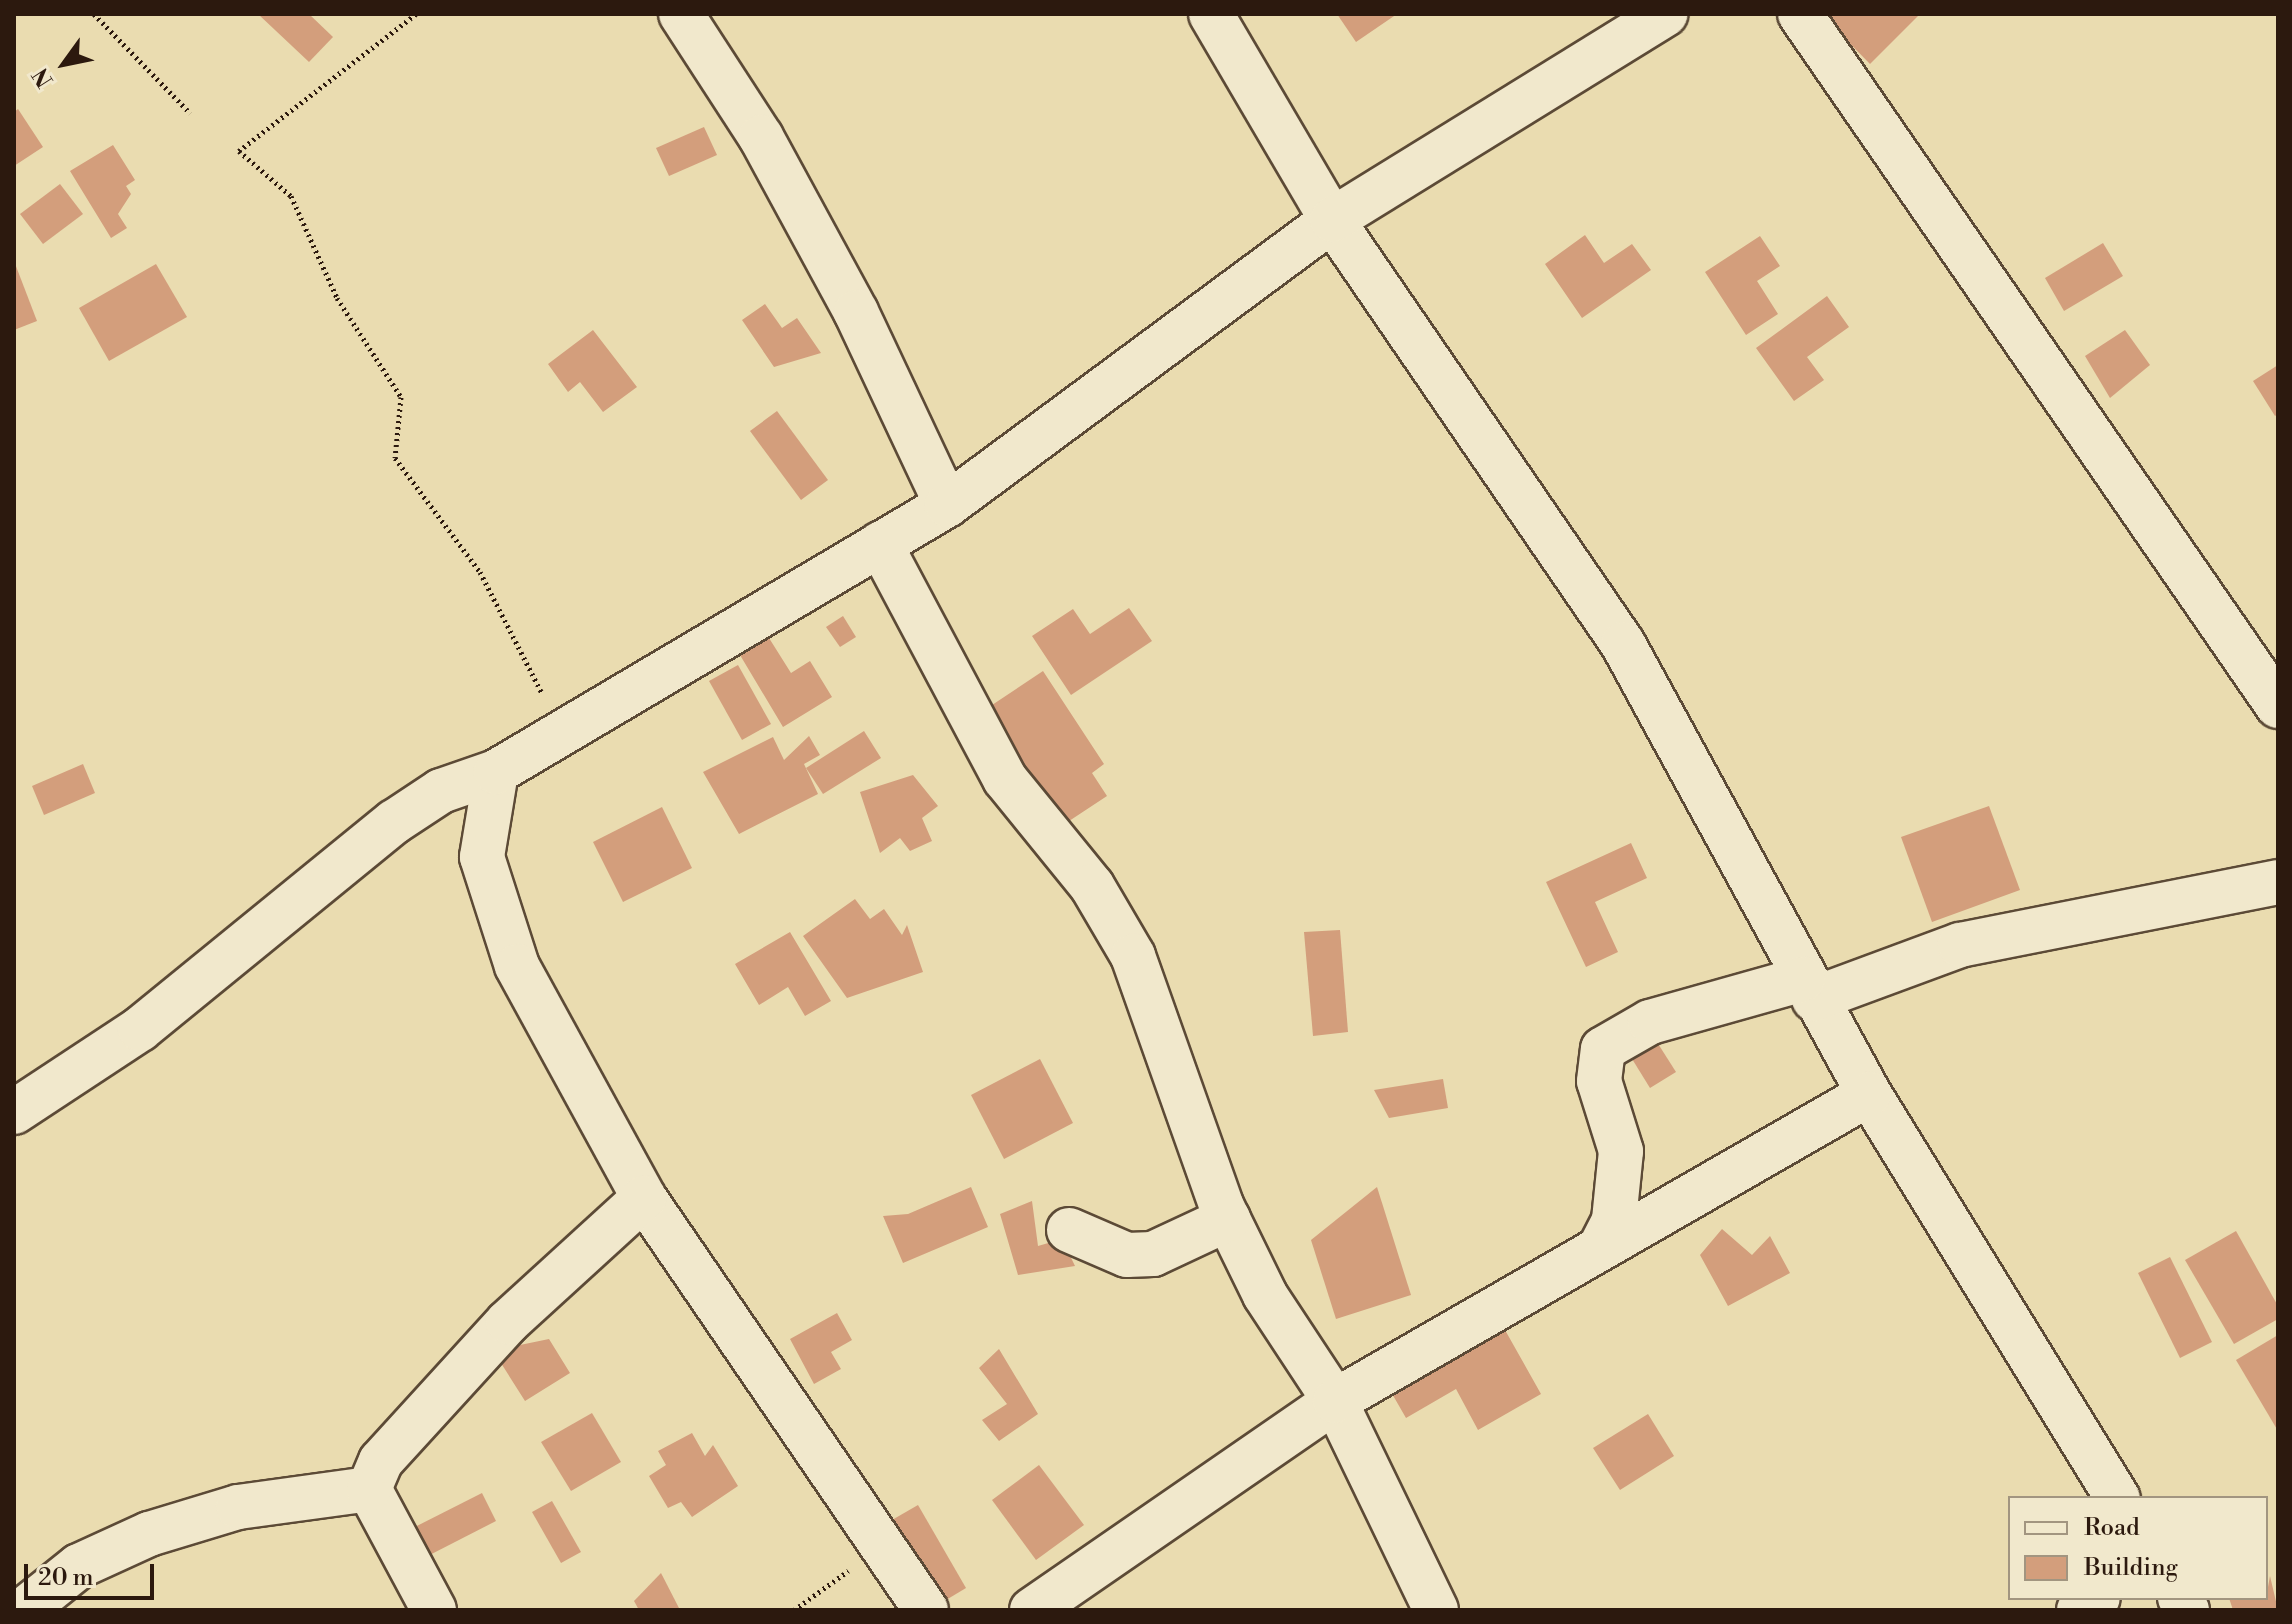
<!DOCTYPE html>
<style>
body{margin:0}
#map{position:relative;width:2292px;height:1624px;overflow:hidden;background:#eadcb0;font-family:"Libre Bodoni",serif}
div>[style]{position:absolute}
.building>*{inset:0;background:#d39e7c}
.path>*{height:5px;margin-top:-2.5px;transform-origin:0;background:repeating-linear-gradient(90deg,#2c190e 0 2px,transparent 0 6px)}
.roads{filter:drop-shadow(2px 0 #5c4a36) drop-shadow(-2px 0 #5c4a36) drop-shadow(0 2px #5c4a36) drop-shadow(0 -2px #5c4a36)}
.minor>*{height:44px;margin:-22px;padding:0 22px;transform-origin:22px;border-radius:22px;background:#f1e8cc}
span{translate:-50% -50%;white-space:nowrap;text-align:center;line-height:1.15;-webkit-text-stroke:6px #f1e8cc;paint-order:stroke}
.frame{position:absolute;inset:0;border:16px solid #2c190e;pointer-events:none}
.legend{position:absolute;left:2008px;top:1496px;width:260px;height:104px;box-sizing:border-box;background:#f1e8cc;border:2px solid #a29580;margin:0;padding:10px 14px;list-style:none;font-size:24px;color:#2c190e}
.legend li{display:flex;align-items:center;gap:16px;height:40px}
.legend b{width:40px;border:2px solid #a29580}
.north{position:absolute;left:24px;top:24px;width:80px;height:80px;-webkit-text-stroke:6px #f1e8cc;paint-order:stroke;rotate:237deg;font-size:22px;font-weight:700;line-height:32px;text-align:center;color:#2c190e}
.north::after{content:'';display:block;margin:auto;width:28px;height:36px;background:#2c190e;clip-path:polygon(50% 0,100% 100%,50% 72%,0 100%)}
.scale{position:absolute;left:24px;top:1564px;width:130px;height:36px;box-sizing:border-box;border:4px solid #2c190e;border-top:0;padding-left:10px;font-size:24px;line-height:28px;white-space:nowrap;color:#2c190e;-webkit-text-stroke:6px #f1e8cc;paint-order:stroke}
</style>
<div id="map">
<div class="building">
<i style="clip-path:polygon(258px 14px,309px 14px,333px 37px,309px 62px)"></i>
<i style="clip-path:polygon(1337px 14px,1397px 14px,1356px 42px)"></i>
<i style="clip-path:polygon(1821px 14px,1920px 14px,1870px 64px)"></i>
<i style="clip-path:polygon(18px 109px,43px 147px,14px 166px,14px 112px)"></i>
<i style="clip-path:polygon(704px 127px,717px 155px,669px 176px,656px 148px)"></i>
<i style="clip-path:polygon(113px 145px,135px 180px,126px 186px,131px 194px,118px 214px,127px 228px,111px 238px,70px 171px)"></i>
<i style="clip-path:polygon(60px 184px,83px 214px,43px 244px,20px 214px)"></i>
<i style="clip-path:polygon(1585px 235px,1604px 263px,1632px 244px,1651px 270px,1582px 318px,1545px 264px)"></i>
<i style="clip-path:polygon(1760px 236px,1780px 266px,1757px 281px,1778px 314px,1746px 335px,1705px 272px)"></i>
<i style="clip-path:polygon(2103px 243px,2123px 276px,2064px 311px,2045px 278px)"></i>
<i style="clip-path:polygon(14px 261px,37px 321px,14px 330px)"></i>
<i style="clip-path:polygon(156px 264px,187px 317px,109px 361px,79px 308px)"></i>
<i style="clip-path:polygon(1827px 296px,1849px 327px,1807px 357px,1824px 380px,1794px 401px,1756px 348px)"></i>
<i style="clip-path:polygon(765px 304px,782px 328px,797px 318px,821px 353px,774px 367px,742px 320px)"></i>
<i style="clip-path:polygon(593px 330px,637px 387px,603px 412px,580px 382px,568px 392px,548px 364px)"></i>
<i style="clip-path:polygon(2125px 330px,2150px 365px,2110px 398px,2085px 356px)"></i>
<i style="clip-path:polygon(2278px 365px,2278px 414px,2275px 416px,2253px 381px)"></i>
<i style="clip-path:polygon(777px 411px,828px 480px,801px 500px,750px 431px)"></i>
<i style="clip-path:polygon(1129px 608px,1152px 641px,1071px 695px,1032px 636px,1073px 609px,1090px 634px)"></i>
<i style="clip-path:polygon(843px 616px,856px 637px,840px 647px,826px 627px)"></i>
<i style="clip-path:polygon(769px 638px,791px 673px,810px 661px,832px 697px,783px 727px,740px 655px)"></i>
<i style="clip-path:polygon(738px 665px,771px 724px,742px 740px,709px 681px)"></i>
<i style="clip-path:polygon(1043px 671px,1104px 764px,1092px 773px,1107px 796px,1060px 827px,983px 711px)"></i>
<i style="clip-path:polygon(864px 731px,881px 758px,823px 794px,806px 768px)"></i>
<i style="clip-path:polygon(809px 736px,820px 755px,804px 764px,818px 794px,739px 834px,703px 772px,773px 737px,784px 760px)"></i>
<i style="clip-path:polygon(83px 764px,95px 793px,44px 815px,32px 786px)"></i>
<i style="clip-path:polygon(913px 775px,938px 806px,922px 818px,932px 841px,910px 851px,900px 838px,880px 853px,860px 792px)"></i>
<i style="clip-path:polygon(1989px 806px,2020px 890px,1932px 922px,1901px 837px)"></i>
<i style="clip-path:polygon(662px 807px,692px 868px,623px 902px,593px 842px)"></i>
<i style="clip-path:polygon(1631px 843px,1647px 878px,1595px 902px,1618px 952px,1586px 967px,1546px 882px)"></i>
<i style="clip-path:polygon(855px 899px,870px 919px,884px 909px,902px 935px,907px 925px,923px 972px,847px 998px,803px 936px)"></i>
<i style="clip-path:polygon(1340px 930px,1348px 1032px,1313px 1036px,1304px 932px)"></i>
<i style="clip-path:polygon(790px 932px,831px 1001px,805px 1016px,788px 987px,759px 1005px,735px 964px)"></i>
<i style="clip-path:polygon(1655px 1039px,1676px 1072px,1650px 1088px,1629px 1054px)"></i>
<i style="clip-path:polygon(1040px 1059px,1073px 1123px,1004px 1159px,971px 1095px)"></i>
<i style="clip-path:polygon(1443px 1079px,1448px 1108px,1389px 1118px,1374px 1090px)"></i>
<i style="clip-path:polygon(971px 1187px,988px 1227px,903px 1263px,883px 1216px,908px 1214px)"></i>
<i style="clip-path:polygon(1377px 1187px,1411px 1295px,1336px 1319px,1311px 1240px)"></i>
<i style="clip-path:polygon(1032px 1201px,1038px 1246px,1062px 1239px,1075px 1266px,1018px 1275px,1000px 1214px)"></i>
<i style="clip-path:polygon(1722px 1229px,1752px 1255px,1770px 1236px,1790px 1273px,1728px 1306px,1700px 1255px)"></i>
<i style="clip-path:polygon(2236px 1231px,2278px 1306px,2278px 1319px,2234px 1344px,2185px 1260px)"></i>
<i style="clip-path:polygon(2170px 1257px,2212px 1342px,2180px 1358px,2138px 1273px)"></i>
<i style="clip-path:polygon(837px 1313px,852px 1340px,831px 1352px,841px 1369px,814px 1384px,790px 1339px)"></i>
<i style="clip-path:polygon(502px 1316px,520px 1345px,549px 1339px,570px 1373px,525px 1401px,480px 1330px)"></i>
<i style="clip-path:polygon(1505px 1330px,1541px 1394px,1478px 1430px,1456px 1389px,1406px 1418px,1387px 1385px,1437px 1356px,1442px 1365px)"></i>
<i style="clip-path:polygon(2278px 1335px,2278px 1431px,2236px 1360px)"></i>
<i style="clip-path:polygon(999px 1349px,1038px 1414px,999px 1441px,982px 1420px,1007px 1404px,979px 1368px)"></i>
<i style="clip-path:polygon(592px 1413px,621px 1462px,571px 1491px,541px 1442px)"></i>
<i style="clip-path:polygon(1648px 1414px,1674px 1456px,1620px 1490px,1593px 1448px)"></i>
<i style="clip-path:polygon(692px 1433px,705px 1456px,713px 1445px,738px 1486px,692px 1517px,681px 1502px,668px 1508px,649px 1476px,666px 1465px,658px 1451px)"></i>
<i style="clip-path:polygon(1039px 1465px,1084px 1525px,1036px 1560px,992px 1500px)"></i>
<i style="clip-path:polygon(482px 1493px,496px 1521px,416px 1562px,401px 1534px)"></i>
<i style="clip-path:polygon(552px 1501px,581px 1552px,561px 1563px,532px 1512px)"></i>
<i style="clip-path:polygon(918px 1505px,966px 1588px,941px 1603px,892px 1520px)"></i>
<i style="clip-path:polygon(661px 1573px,680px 1610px,639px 1610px,634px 1601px)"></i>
<i style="clip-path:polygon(2270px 1576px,2278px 1610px,2233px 1610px,2229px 1598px,2266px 1598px)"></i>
</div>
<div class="path">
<i style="left:94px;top:14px;width:138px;rotate:45.9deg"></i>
<i style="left:416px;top:14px;width:224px;rotate:142.3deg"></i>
<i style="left:239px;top:151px;width:69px;rotate:40.9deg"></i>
<i style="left:291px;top:196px;width:112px;rotate:65.7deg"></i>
<i style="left:337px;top:298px;width:118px;rotate:57.1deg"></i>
<i style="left:401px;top:397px;width:61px;rotate:95.6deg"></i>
<i style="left:395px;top:458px;width:142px;rotate:53.3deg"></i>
<i style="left:480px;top:572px;width:136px;rotate:62.9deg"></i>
<i style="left:794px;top:1610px;width:67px;rotate:-35.8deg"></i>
</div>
<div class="roads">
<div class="minor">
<i style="left:681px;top:14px;width:147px;rotate:57deg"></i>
<i style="left:761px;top:137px;width:199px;rotate:61.5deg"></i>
<i style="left:856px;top:312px;width:213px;rotate:64.8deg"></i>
<i style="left:1211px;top:14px;width:239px;rotate:59.6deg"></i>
<i style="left:1332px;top:220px;width:514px;rotate:55.54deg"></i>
<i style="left:1623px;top:644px;width:513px;rotate:61.34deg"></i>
<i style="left:1869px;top:1094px;width:475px;rotate:58.4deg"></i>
<i style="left:1800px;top:14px;width:841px;rotate:55.37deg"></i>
<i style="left:880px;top:544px;width:266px;rotate:62deg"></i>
<i style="left:1005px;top:779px;width:138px;rotate:50.9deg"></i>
<i style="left:1092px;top:886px;width:81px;rotate:59.6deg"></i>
<i style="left:1133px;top:956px;width:264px;rotate:70.5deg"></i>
<i style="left:1221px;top:1205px;width:100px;rotate:63.9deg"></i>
<i style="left:1265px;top:1295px;width:127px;rotate:56.6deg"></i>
<i style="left:1335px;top:1401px;width:232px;rotate:64.2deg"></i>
<i style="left:496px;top:772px;width:86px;rotate:99.4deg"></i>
<i style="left:482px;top:857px;width:114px;rotate:72.2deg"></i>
<i style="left:517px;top:966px;width:264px;rotate:61.3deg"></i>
<i style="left:644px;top:1198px;width:499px;rotate:55.6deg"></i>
<i style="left:1814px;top:999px;width:156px;rotate:-20.3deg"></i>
<i style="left:1960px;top:945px;width:324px;rotate:-11.2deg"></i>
<i style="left:14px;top:1112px;width:151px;rotate:-33.4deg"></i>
<i style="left:140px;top:1029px;width:328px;rotate:-39.2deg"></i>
<i style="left:394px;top:822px;width:56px;rotate:-33.4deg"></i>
<i style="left:441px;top:791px;width:58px;rotate:-19.1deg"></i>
<i style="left:496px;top:772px;width:524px;rotate:-30.63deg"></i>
<i style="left:947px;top:505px;width:479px;rotate:-36.5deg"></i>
<i style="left:1332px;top:220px;width:392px;rotate:-31.7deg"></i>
<i style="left:1069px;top:1230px;width:63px;rotate:23.3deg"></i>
<i style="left:1127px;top:1255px;width:26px;rotate:-2deg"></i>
<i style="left:1153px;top:1254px;width:83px;rotate:-25deg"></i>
<i style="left:1600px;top:1248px;width:31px;rotate:-63deg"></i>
<i style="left:1614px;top:1220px;width:69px;rotate:-84.2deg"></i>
<i style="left:1621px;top:1151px;width:73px;rotate:-107.4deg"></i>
<i style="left:1599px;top:1081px;width:32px;rotate:-83deg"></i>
<i style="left:1603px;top:1049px;width:54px;rotate:-29.9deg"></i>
<i style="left:1650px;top:1022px;width:159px;rotate:-15.7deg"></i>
<i style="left:2180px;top:1598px;width:14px;rotate:60deg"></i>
<i style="left:24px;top:1610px;width:70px;rotate:-38.7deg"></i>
<i style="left:79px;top:1566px;width:77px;rotate:-24.6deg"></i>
<i style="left:149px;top:1534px;width:93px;rotate:-16.9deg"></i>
<i style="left:238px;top:1507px;width:132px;rotate:-7.8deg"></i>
<i style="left:434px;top:1610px;width:137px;rotate:-118.2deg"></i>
<i style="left:369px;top:1489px;width:30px;rotate:-67deg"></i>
<i style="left:381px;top:1461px;width:188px;rotate:-47.6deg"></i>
<i style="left:508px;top:1322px;width:184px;rotate:-42.4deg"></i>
<i style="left:1032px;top:1610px;width:368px;rotate:-34.6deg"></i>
<i style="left:1335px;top:1401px;width:616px;rotate:-29.89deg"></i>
<i style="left:2079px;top:1610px;width:22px;rotate:-32deg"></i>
</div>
</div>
<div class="frame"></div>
<ul class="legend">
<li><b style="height:10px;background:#f1e8cc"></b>Road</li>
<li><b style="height:22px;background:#d39e7c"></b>Building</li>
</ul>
<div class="north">N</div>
<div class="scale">20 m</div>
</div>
